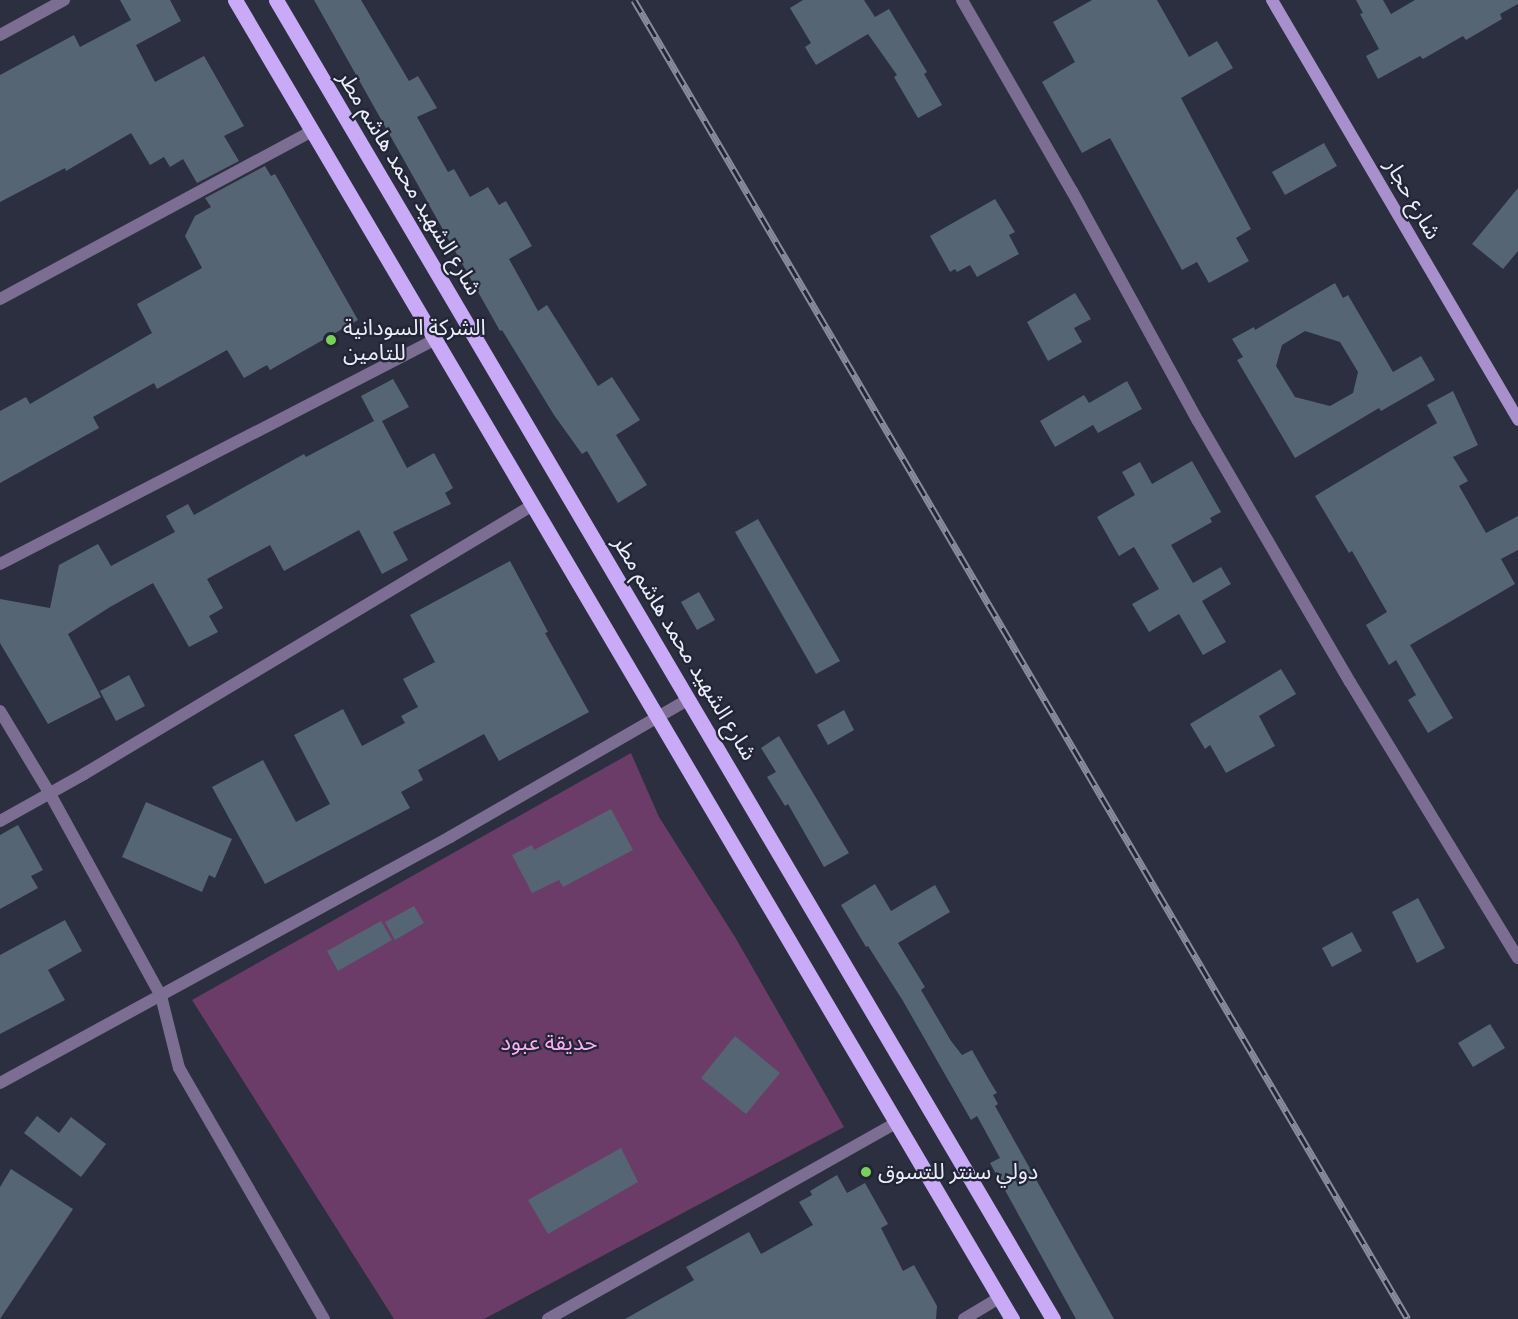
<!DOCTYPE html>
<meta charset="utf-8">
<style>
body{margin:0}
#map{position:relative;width:1518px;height:1319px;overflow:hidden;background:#2b2f40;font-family:Signika,"Noto Sans Arabic",sans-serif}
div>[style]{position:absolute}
.green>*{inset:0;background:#6b3c68}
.building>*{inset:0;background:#556574}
.street>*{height:12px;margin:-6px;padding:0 6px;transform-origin:6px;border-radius:6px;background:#7c6e93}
.secondary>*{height:12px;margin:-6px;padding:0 6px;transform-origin:6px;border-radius:6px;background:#a790cb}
.primary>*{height:15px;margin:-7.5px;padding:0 7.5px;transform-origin:7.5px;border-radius:7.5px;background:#c8aaf6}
.rail>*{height:7px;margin-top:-3.5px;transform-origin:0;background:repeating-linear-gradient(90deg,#222535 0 14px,#888b99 0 28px);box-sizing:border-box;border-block:2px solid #888b99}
.dots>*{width:16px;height:16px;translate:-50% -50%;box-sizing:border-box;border:3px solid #222535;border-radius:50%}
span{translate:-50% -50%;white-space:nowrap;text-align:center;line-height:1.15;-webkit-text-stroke:4.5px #222535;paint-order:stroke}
.street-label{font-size:22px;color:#ebeef9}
.poi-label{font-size:22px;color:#ebeef9}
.left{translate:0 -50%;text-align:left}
.park-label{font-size:22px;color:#fcaff6}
</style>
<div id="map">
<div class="green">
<i style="clip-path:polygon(631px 753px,659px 817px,735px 937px,844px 1127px,484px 1319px,394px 1319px,192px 1000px)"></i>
</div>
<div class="building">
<i style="clip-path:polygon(120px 0,170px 0,181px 21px,136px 45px,155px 82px,204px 56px,244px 126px,224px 136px,239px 161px,197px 183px,183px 159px,170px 167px,164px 157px,150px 165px,131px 133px,66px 171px,65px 168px,0 202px,0 75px,74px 35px,80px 47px,131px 20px)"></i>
<i style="clip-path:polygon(314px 0,361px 0,409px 81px,418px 76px,437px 108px,417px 117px,448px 172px,454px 169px,470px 197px,488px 187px,499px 205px,506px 201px,532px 246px,509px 259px,538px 311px,547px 305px,598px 386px,612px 377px,640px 420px,616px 435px,647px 485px,618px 503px,587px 451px,582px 454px,554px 415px,502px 330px,500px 331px)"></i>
<i style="clip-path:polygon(803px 0,864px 0,875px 17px,889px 9px,927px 72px,924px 74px,942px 105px,918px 118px,894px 77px,897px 75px,868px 34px,816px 65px,805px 47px,811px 43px,790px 8px)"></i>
<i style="clip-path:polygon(1092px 0,1157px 0,1189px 57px,1217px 41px,1233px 68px,1181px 98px,1251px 229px,1236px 238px,1249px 261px,1209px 283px,1197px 262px,1182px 270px,1110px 138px,1082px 153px,1042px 82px,1075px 62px,1053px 22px)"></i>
<i style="clip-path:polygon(1356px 0,1383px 0,1391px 14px,1415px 0,1518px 0,1518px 4px,1500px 14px,1502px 19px,1466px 40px,1463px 36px,1423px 59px,1420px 56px,1378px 79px,1366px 56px,1379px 49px,1360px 14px,1363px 13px)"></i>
<i style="clip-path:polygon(1324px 143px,1337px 166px,1285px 195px,1272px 172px)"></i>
<i style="clip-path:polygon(265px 166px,271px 176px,275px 174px,358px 320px,270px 370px,267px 365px,244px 378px,227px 350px,157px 389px,154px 383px,93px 417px,99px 428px,0 483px,0 411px,26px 397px,30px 404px,152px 333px,137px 304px,202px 268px,185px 236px,195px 216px,211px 207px,205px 198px)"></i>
<i style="clip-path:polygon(1518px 188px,1518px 251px,1503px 269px,1472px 244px)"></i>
<i style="clip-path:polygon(995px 199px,1015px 232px,1009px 235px,1019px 254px,977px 277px,970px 265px,957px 272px,955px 269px,950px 272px,930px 236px)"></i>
<i style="clip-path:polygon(evenodd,1335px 283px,1343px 298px,1348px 295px,1393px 372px,1421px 356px,1435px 380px,1381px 411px,1379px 408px,1295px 458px,1237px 360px,1243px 357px,1232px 339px,1254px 327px,1255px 330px,1335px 283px,1305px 331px,1340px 342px,1358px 372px,1353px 393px,1330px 406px,1295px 397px,1276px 366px,1282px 345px,1305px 331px)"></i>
<i style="clip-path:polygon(1075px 293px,1091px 319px,1074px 328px,1082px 342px,1048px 361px,1027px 322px)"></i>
<i style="clip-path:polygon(393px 379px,409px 407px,382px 421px,407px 468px,434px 453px,453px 488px,445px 493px,451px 504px,393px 532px,408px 560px,382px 574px,359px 530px,284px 571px,270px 545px,207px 579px,223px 608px,209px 616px,218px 632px,189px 647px,153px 583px,110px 607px,68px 634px,101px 697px,48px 724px,0 643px,0 599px,50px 608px,59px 565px,98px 544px,111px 566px,175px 532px,166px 516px,188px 504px,194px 515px,304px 454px,306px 457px,374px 421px,361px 396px)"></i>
<i style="clip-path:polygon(1127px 381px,1142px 409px,1098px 433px,1093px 425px,1055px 447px,1040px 421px,1084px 395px,1089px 403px)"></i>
<i style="clip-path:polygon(1453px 391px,1478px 445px,1453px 457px,1468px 481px,1459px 486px,1486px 533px,1518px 516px,1518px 550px,1501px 559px,1515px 584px,1410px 645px,1453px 718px,1428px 733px,1408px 700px,1416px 695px,1396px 660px,1389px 665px,1366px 625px,1387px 612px,1352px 551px,1349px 553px,1315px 496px,1437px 423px,1427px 405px)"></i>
<i style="clip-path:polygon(1192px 461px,1221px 512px,1210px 518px,1212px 522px,1171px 545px,1193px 583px,1221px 567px,1231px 584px,1202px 601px,1226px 642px,1203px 655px,1179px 614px,1149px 632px,1132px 604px,1159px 589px,1134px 547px,1119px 556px,1097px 517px,1135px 495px,1122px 472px,1140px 462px,1152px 484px)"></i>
<i style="clip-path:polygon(758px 519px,840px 661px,816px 674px,735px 532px)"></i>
<i style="clip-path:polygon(510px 561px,548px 632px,545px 633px,589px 712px,499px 761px,484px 734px,418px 770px,423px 780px,401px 792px,410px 808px,265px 884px,212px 787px,263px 760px,296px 822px,330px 804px,294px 735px,343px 709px,362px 746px,405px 723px,401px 716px,418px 707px,403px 679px,435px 662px,410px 615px)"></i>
<i style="clip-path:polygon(699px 592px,715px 620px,697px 630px,681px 602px)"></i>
<i style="clip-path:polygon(1281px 669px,1296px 694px,1259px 716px,1275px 746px,1226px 773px,1210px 745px,1205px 749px,1190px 724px)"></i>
<i style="clip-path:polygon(129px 675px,145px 706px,116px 721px,100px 691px)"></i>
<i style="clip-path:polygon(844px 710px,854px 730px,828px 745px,817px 725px)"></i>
<i style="clip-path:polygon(779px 736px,849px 853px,824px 867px,788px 804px,785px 806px,767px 777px,776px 772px,761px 748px)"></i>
<i style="clip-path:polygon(146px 802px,232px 839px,215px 878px,209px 875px,202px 892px,122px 857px)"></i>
<i style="clip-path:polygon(611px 809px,633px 850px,563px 887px,559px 880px,532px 893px,512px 855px,532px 845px,534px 850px)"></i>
<i style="clip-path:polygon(18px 825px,43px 870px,31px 876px,38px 888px,0 909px,0 835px)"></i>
<i style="clip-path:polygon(875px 884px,891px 911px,935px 885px,950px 912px,898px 943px,925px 987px,921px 990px,951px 1041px,962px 1055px,972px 1050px,989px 1080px,997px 1093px,993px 1095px,998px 1104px,995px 1106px,1114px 1319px,1076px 1319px,990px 1163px,1000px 1158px,977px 1116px,971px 1120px,903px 1001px,868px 946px,866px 947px,841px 905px)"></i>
<i style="clip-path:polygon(1418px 898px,1445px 948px,1417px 963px,1392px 912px)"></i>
<i style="clip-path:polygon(414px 906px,424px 923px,395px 940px,385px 922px)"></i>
<i style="clip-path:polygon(65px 920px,82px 951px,48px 970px,65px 1000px,0 1034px,0 955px)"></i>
<i style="clip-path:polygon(381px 921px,392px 940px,338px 971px,327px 951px)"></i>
<i style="clip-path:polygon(1352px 932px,1362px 951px,1332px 967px,1322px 948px)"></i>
<i style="clip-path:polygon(1490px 1024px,1505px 1048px,1473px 1067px,1458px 1043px)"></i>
<i style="clip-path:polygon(735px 1036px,780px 1073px,746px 1114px,701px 1078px)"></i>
<i style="clip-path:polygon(37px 1116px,59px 1133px,71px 1117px,106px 1144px,81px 1177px,24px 1133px)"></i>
<i style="clip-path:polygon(621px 1148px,638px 1182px,548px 1234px,528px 1200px)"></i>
<i style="clip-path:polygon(11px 1169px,73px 1209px,0 1319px,0 1187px)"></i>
<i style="clip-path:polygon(837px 1175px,847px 1193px,865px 1183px,888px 1224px,881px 1228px,903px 1271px,914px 1265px,937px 1306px,936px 1319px,625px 1319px,694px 1280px,686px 1267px,749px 1232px,761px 1254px,813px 1225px,799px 1202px,812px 1195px,810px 1191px)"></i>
</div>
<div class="street">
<i style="left:962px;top:0;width:220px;rotate:60.1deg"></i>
<i style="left:1072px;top:191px;width:262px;rotate:61.3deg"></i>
<i style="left:1198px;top:421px;width:302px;rotate:59.8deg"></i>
<i style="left:1350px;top:682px;width:323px;rotate:58.7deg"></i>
<i style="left:0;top:35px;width:73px;rotate:-28.7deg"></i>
<i style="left:0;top:299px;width:354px;rotate:-28.3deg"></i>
<i style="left:0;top:564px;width:490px;rotate:-27.3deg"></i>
<i style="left:0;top:711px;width:97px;rotate:58.9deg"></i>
<i style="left:50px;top:794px;width:230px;rotate:61.2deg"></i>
<i style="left:161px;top:996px;width:74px;rotate:76deg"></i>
<i style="left:179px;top:1068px;width:290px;rotate:60deg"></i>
<i style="left:0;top:821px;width:96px;rotate:-29.2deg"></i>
<i style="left:84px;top:774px;width:523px;rotate:-30.93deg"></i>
<i style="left:0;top:1083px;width:513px;rotate:-28.66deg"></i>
<i style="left:450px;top:837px;width:276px;rotate:-30deg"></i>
<i style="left:548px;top:1319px;width:401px;rotate:-29.4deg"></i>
<i style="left:964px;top:1319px;width:41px;rotate:-31deg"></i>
</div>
<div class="secondary">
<i style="left:1272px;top:0;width:487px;rotate:59.6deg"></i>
</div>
<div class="primary">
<i style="left:235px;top:0;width:1531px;rotate:59.5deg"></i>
<i style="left:276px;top:0;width:1531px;rotate:59.5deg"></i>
</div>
<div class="rail">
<i style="left:634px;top:0;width:1529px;rotate:59.6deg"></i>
</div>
<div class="dots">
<i style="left:331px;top:340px;background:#79d157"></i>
<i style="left:866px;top:1172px;background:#79d157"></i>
</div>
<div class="street-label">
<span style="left:410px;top:183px;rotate:59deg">شارع الشهيد محمد هاشم مطر</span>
<span style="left:1413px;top:199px;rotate:60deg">شارع حجار</span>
<span style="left:685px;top:648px;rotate:59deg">شارع الشهيد محمد هاشم مطر</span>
</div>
<div class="poi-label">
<span class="left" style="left:343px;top:340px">الشركة السودانية<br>للتامين</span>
<span class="left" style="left:878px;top:1172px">دولي سنتر للتسوق</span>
</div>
<div class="park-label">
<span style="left:549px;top:1043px">حديقة عبود</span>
</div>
</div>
